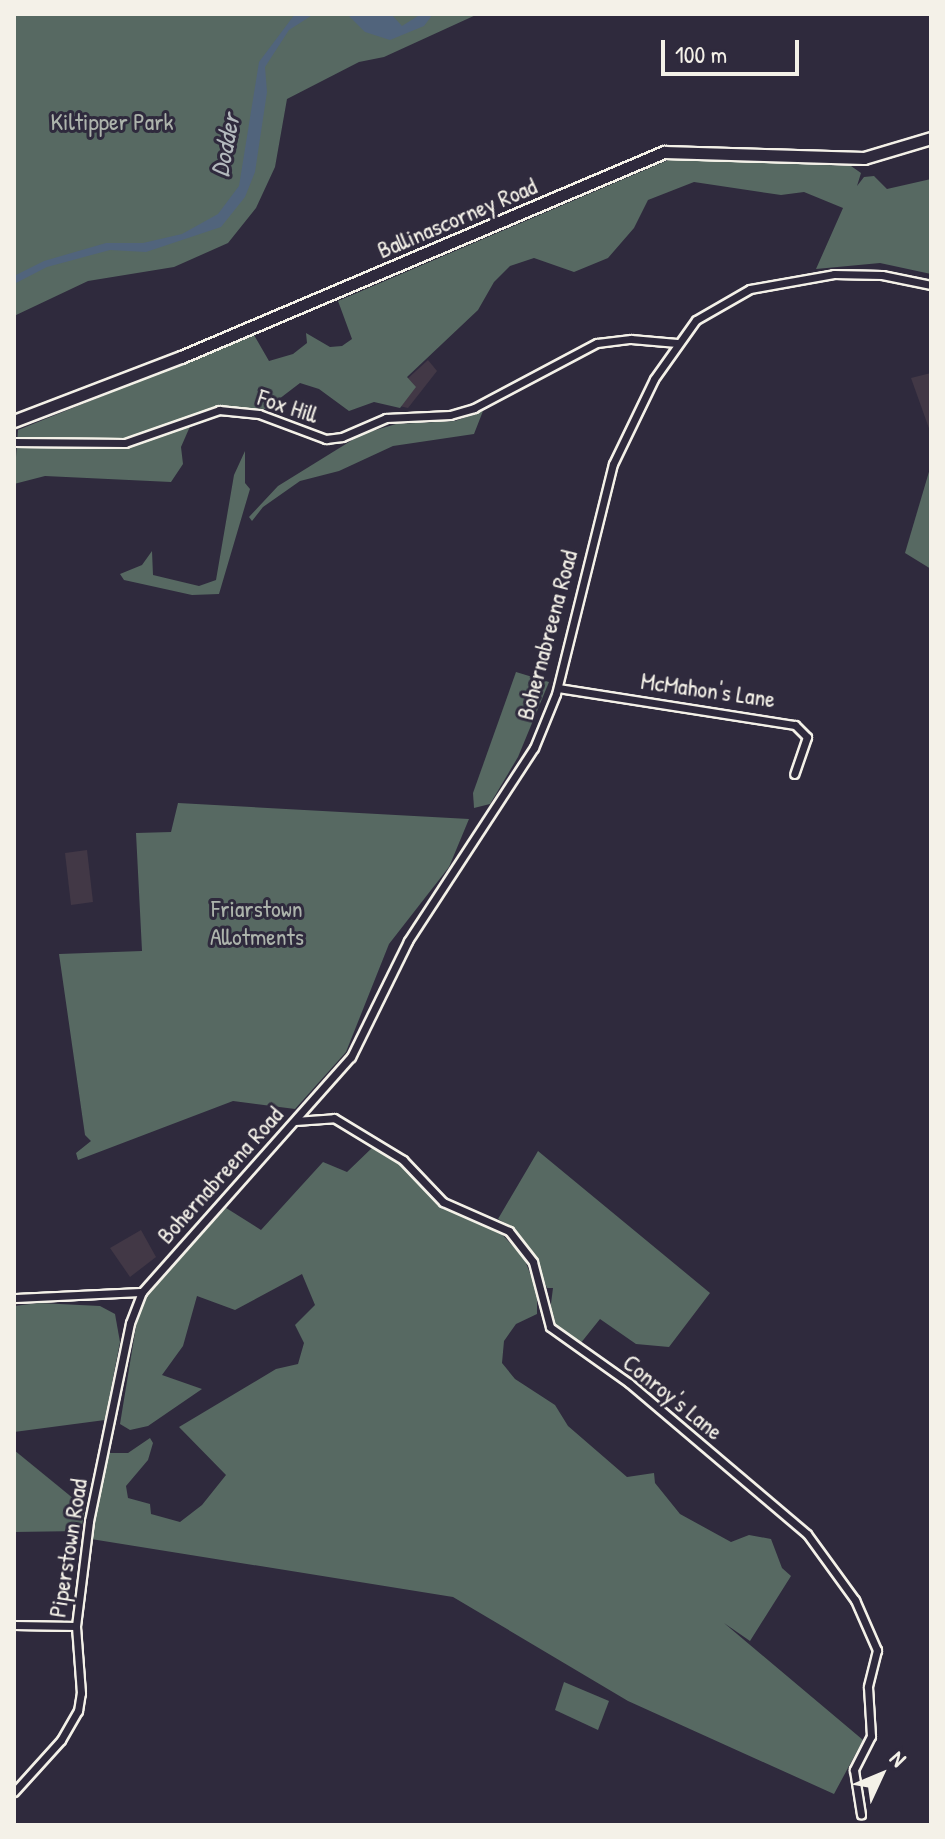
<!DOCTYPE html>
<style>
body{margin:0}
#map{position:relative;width:945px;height:1839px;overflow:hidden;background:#2f2a3d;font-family:"Patrick Hand",sans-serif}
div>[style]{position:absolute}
.built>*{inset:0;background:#423846}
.green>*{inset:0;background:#576962}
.water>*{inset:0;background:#51647c}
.roads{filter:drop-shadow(2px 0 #f4f1e8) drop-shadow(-2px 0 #f4f1e8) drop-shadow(0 2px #f4f1e8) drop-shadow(0 -2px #f4f1e8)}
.minor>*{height:7px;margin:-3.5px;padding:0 3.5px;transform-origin:3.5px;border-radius:3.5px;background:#2f2a3d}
.secondary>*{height:11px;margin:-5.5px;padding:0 5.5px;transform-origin:5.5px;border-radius:5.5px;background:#2f2a3d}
span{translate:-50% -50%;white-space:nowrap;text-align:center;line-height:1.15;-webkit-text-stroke:6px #2f2a3d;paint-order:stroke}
.park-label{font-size:24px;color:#adb4ac}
.street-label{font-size:24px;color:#f4f1e8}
.water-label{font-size:26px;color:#b3b9bd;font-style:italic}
.frame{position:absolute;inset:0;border:16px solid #f4f1e8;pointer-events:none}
.north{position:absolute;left:841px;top:1735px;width:80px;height:80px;-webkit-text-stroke:6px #2f2a3d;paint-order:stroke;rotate:46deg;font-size:22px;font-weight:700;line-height:32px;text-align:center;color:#f4f1e8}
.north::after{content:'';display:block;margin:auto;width:28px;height:36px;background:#f4f1e8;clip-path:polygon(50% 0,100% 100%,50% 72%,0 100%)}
.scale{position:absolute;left:661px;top:40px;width:138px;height:36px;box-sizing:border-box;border:4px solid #f4f1e8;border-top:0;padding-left:10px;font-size:24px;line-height:28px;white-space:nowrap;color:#f4f1e8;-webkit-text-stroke:6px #2f2a3d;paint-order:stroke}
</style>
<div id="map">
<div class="built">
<i style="clip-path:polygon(428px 360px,437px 371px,408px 408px,382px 402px)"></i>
<i style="clip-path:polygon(931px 373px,931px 434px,911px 378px)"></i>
<i style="clip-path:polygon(87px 850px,93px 902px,71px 905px,65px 853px)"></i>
<i style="clip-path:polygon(141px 1230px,156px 1257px,130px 1277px,110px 1248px)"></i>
</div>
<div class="green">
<i style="clip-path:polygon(14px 14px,478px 14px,384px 57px,359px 62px,287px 99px,275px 167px,256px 208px,228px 243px,174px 267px,88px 281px,14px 316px)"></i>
<i style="clip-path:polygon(673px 158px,851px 166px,861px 173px,857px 186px,864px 177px,874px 176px,887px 189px,931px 179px,931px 274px,880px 263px,816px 269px,843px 208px,804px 192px,781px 195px,694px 182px,648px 200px,634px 228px,608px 258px,574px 272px,534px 258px,510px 266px,494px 282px,478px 310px,407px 377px,416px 387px,400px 408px,374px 402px,349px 411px,319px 389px,300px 383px,266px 409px,222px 407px,195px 415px,181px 447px,183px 464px,171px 482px,45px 476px,14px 484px,18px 430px,254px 335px,269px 361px,293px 354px,307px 343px,306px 333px,330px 347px,342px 346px,352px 339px,338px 301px)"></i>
<i style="clip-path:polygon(483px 411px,474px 434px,393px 446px,339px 471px,300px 481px,263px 507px,252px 521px,249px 517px,278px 486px,362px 434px,396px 424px,455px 421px)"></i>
<i style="clip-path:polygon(245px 451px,245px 483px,250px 489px,219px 594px,192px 595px,124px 580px,120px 574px,142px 565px,152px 551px,153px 575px,199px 586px,216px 580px,234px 475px)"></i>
<i style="clip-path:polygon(931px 465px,931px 569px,905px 553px)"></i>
<i style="clip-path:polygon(516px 672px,549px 682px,518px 757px,490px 804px,474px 808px,473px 793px)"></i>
<i style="clip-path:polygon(178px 803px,469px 819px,449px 867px,389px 944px,346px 1052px,295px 1109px,233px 1101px,78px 1160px,76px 1153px,91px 1141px,85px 1135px,59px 954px,142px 951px,136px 833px,171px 832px)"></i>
<i style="clip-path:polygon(374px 1146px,406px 1167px,437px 1203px,497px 1229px,524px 1258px,537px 1291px,537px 1314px,516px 1324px,504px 1341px,502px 1363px,515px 1379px,555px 1405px,568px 1426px,627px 1477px,654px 1473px,655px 1483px,680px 1514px,731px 1542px,749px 1535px,771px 1539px,782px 1568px,791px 1576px,750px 1641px,724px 1623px,863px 1740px,834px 1794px,628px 1701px,453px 1597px,91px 1539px,109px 1453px,128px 1453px,150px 1438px,153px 1443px,148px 1460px,126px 1486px,128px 1498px,150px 1504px,151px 1514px,180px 1522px,202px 1505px,226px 1475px,179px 1427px,276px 1369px,298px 1364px,304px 1343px,295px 1325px,315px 1305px,302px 1274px,235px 1310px,197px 1296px,183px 1346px,162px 1375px,202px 1389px,148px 1426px,130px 1430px,120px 1424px,138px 1314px,148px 1293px,223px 1206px,261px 1230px,323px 1162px,347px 1172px)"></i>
<i style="clip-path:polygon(538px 1151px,710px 1293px,669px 1347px,636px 1344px,600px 1319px,580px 1344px,549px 1319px,553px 1288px,547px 1288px,533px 1256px,512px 1227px,498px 1219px)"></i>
<i style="clip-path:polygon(39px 1303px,100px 1306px,115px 1314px,120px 1342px,105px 1420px,14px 1432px,14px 1306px)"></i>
<i style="clip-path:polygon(14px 1450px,85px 1508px,81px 1531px,14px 1532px)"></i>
<i style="clip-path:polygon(564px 1682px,609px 1701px,598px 1730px,555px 1710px)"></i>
</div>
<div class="water">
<i style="clip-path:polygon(295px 14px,314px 14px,289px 30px,265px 67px,267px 92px,255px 172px,245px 197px,221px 227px,146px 252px,110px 250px,47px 267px,14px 284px,14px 276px,44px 261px,106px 243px,143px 243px,182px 234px,218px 214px,239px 186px,259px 62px)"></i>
<i style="clip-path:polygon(347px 14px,391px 14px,402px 26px,421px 14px,433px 14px,424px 26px,390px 40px,365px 32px)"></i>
</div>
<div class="roads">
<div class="minor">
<i style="left:14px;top:442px;width:111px;rotate:0.5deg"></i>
<i style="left:125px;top:443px;width:100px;rotate:-19.3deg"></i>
<i style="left:219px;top:410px;width:40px;rotate:5.7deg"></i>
<i style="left:259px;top:414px;width:72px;rotate:20.5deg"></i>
<i style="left:326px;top:439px;width:16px;rotate:-7deg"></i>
<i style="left:342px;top:437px;width:48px;rotate:-23.4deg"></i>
<i style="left:386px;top:418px;width:64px;rotate:-2.7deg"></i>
<i style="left:450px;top:415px;width:25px;rotate:-16deg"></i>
<i style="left:474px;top:408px;width:139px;rotate:-27.9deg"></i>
<i style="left:597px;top:343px;width:34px;rotate:-7deg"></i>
<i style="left:631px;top:339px;width:46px;rotate:5deg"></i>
<i style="left:558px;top:688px;width:240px;rotate:8.9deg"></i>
<i style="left:795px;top:725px;width:17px;rotate:45deg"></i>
<i style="left:807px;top:737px;width:39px;rotate:109deg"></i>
<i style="left:295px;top:1121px;width:39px;rotate:-4deg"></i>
<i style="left:334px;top:1118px;width:81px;rotate:31.3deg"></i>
<i style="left:403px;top:1160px;width:58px;rotate:46.4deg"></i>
<i style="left:443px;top:1202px;width:72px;rotate:23.7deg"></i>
<i style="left:509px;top:1231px;width:39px;rotate:52deg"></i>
<i style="left:533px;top:1262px;width:67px;rotate:75.3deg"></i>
<i style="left:550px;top:1327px;width:97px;rotate:35.3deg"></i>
<i style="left:629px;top:1383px;width:233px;rotate:40.3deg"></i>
<i style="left:807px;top:1534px;width:82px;rotate:54deg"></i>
<i style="left:855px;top:1600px;width:55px;rotate:66.3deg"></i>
<i style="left:877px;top:1650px;width:38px;rotate:104deg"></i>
<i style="left:868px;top:1687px;width:49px;rotate:86.5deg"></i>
<i style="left:871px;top:1736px;width:38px;rotate:117deg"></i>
<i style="left:854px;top:1770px;width:45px;rotate:81deg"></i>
<i style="left:14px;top:1298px;width:128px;rotate:-2.7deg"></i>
<i style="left:14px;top:1625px;width:62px;rotate:0.9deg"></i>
<i style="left:14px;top:1792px;width:70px;rotate:-47.9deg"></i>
<i style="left:61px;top:1740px;width:34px;rotate:-60deg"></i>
<i style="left:78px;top:1711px;width:18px;rotate:-81deg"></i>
<i style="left:81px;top:1693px;width:67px;rotate:-94.3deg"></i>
<i style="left:76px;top:1626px;width:106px;rotate:-82.9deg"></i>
<i style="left:89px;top:1521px;width:202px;rotate:-78.3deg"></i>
<i style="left:130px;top:1323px;width:33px;rotate:-69deg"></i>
<i style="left:142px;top:1292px;width:314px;rotate:-48.4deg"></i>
<i style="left:351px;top:1057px;width:129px;rotate:-63.8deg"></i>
<i style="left:408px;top:941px;width:230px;rotate:-56.9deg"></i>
<i style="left:534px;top:748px;width:58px;rotate:-67.8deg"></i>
<i style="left:556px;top:694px;width:237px;rotate:-76.1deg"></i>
<i style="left:613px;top:464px;width:94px;rotate:-64.2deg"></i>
<i style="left:654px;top:379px;width:72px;rotate:-54.6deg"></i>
<i style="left:696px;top:320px;width:62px;rotate:-29.9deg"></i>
<i style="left:750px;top:289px;width:85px;rotate:-10.1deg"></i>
<i style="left:834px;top:274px;width:48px;rotate:1.2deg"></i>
<i style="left:882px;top:275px;width:50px;rotate:11.5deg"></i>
</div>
<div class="secondary">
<i style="left:14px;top:421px;width:179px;rotate:-21deg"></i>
<i style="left:181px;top:357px;width:525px;rotate:-23deg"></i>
<i style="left:664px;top:152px;width:200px;rotate:1.7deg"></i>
<i style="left:864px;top:158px;width:70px;rotate:-16.6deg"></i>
</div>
</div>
<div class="park-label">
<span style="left:112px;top:122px">Kiltipper Park</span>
<span style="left:257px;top:923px">Friarstown<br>Allotments</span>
</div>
<div class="street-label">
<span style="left:457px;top:218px;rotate:-23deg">Ballinascorney Road</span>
<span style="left:288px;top:406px;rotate:18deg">Fox Hill</span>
<span style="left:547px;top:635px;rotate:-75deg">Bohernabreena Road</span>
<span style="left:708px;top:690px;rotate:8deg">McMahon's Lane</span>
<span style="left:220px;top:1175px;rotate:-48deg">Bohernabreena Road</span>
<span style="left:673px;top:1397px;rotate:39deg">Conroy's Lane</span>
<span style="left:68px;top:1548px;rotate:-81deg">Piperstown Road</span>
</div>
<div class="water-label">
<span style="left:225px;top:145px;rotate:-79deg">Dodder</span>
</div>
<div class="frame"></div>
<div class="north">N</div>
<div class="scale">100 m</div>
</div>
